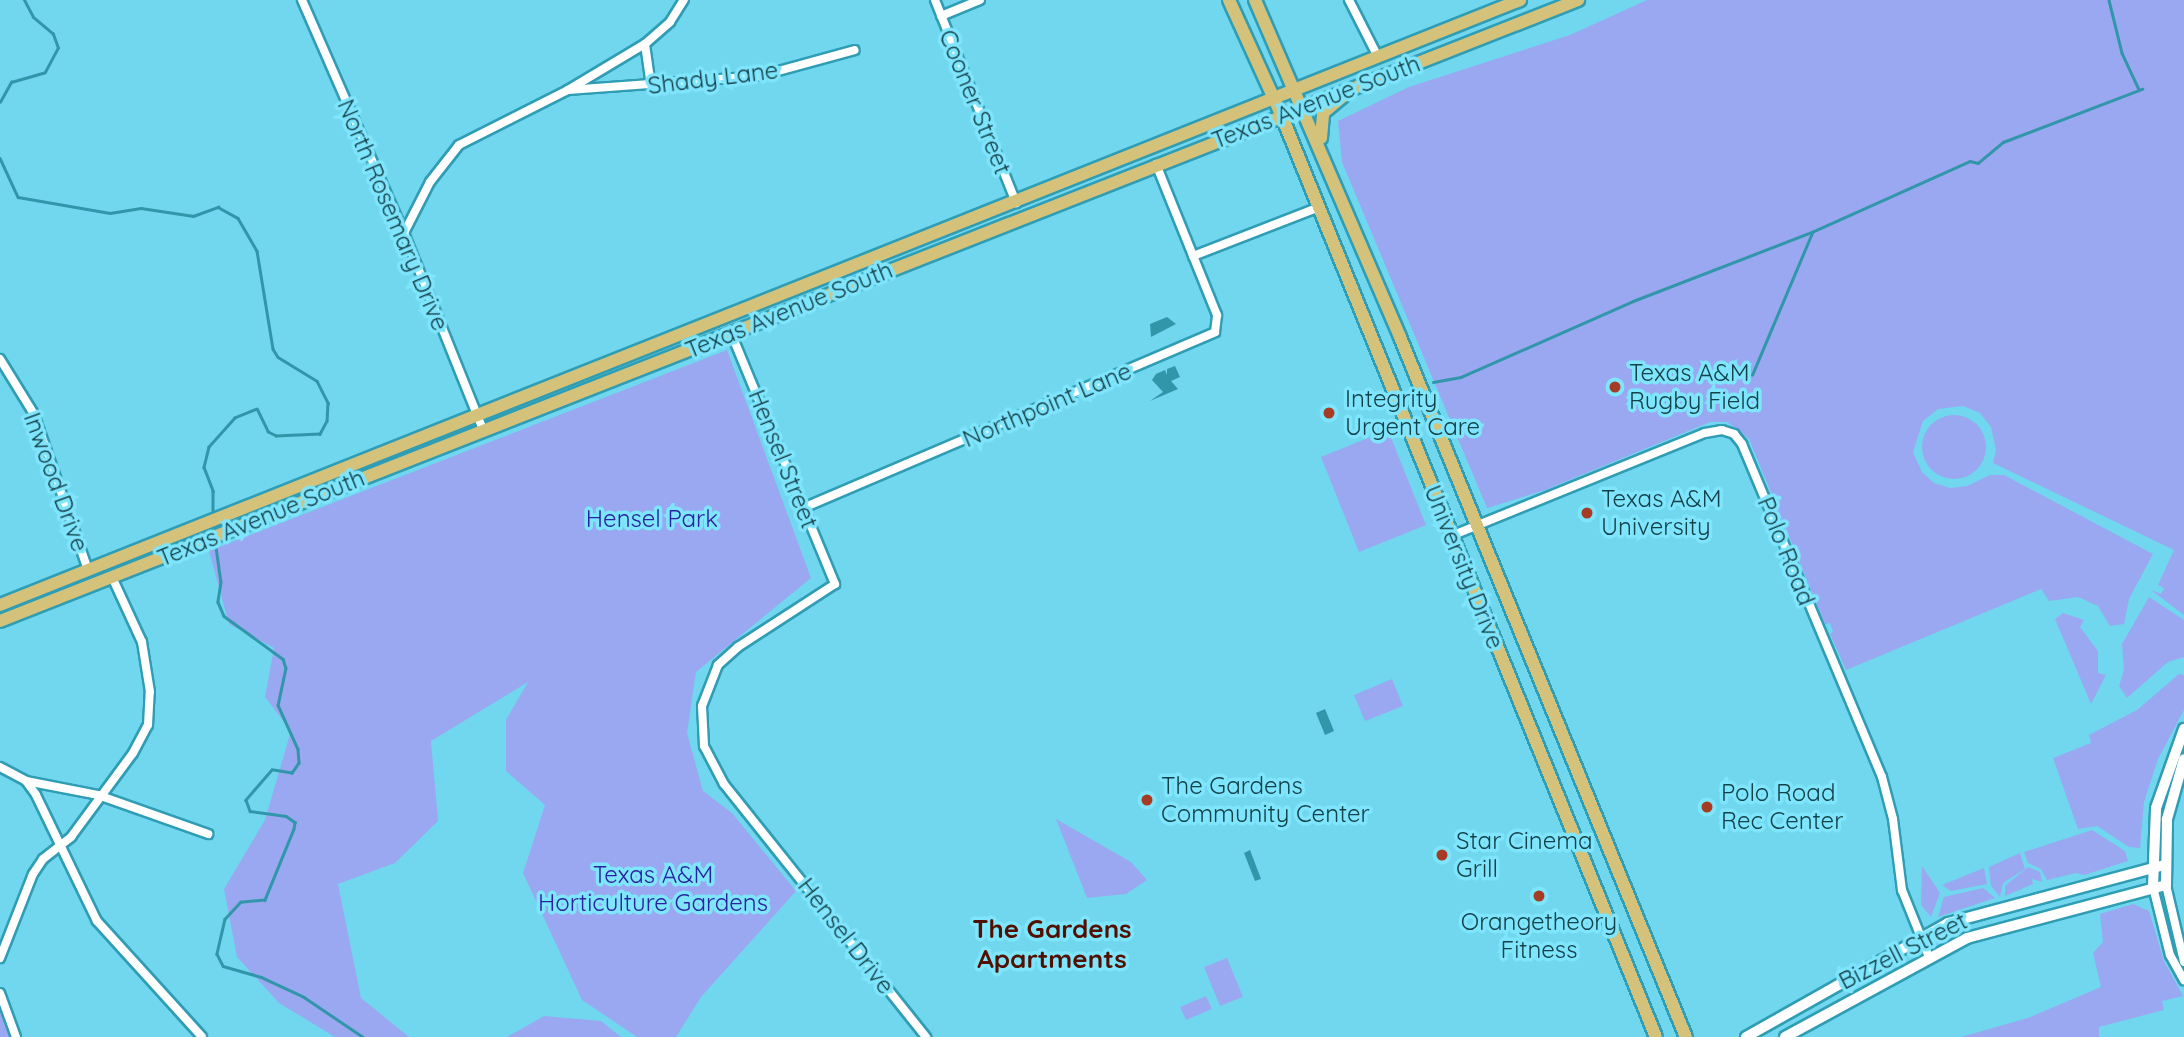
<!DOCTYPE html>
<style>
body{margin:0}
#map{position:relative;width:2184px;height:1037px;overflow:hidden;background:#71d7ef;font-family:Quicksand,sans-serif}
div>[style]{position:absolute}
.green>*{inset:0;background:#99a8f0}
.round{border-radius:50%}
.water>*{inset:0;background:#3296ab}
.stream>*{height:2.5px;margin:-1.25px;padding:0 1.25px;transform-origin:1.25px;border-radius:1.25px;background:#3296ab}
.roads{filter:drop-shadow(2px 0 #2f9db4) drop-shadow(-2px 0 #2f9db4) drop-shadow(0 2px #2f9db4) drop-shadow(0 -2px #2f9db4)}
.minor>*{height:8px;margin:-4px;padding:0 4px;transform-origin:4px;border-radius:4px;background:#fff}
.tertiary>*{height:10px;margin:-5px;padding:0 5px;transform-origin:5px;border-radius:5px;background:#fff}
.primary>*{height:12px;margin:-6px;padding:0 6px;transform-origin:6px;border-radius:6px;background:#d4c27a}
.dots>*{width:19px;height:19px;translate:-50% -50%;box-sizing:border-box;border:4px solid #7ee5fc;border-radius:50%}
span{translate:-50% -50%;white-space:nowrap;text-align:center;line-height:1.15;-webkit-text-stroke:7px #7ee5fc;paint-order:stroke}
.street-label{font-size:24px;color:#14414a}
.poi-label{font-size:24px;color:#14414a}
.left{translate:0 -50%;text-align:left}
.park-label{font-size:24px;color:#2a229e}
.neighbourhood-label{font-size:26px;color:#521001;font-weight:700}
</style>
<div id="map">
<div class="green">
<i style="clip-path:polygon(1647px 0,2184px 0,2184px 615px,2151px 590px,2161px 594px,2164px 588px,2158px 585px,2174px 550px,1993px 463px,1996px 450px,1991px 427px,1980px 413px,1963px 406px,1938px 409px,1923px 421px,1913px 452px,1922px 472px,1934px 483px,1950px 488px,1967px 486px,1990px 475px,2004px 475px,2153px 554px,2129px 599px,2124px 624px,2110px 626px,2098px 606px,2078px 597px,2049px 601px,2041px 589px,1846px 670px,1830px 634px,1833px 632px,1830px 623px,1825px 624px,1749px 439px,1727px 422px,1710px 422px,1545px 490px,1487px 508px,1342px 162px,1338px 121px,1409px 87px,1570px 35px)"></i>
<i style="clip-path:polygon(727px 350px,811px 578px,696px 672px,687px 733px,703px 791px,732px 813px,796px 891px,701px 997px,676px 1037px,637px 1037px,582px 1000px,523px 873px,545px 805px,506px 771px,506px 720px,528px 682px,431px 741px,438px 821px,395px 863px,338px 884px,361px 998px,409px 1037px,335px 1037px,279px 1003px,237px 957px,224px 889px,265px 820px,291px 731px,265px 697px,274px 648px,229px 624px,209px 551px)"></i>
<i class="round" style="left:1922px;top:415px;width:64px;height:64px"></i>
<i style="clip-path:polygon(1388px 430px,1426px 525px,1359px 552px,1321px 457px)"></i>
<i style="clip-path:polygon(2149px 597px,2184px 620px,2184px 657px,2168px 662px,2127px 698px,2119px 686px,2124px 670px,2122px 644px)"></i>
<i style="clip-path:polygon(2063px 613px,2084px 620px,2080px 627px,2098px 651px,2098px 673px,2106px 675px,2091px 704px,2055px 619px)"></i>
<i style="clip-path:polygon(2179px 674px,2184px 675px,2184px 710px,2158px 759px,2144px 802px,2140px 848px,2129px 847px,2097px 826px,2078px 829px,2053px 758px,2091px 743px,2089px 735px,2137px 710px)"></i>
<i style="clip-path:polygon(1392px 679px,1403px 706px,1365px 721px,1354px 695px)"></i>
<i style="clip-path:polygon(1056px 819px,1131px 862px,1147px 880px,1126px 894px,1087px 898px)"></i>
<i style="clip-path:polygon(2092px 830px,2125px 851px,2128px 861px,2084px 875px,2076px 873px,2047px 880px,2041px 869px,2028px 863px,2024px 852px)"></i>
<i style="clip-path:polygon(2020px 853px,2025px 869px,2003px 883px,2000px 897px,1991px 886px,1989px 867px)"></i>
<i style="clip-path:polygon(1922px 866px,1940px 893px,1931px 917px,1921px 905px)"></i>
<i style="clip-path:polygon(2028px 867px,2040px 872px,2042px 882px,2032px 879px,2033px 884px,2005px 896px,2005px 886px)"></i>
<i style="clip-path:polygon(1984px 868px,1987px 884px,1951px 891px,1942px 885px)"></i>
<i style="clip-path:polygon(1983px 888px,1995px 898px,1938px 917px,1944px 897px)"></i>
<i style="clip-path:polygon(2133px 904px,2149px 911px,2164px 961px,2183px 996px,2162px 1001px,2164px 1010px,2099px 1027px,2099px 1037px,1961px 1037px,2028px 1018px,2101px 987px,2093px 953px,2103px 942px,2100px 914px)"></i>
<i style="clip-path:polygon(1227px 958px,1243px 997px,1220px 1006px,1204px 967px)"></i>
<i style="clip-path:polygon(0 993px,16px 1037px,0 1037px)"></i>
<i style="clip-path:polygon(1206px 996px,1212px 1009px,1186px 1020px,1180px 1007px)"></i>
<i style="clip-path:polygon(544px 1016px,601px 1021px,621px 1037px,507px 1037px)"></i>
</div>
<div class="water">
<i style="clip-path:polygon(1167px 317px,1176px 324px,1151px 337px,1150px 324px)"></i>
<i style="clip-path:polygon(1175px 366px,1180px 377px,1171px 381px,1178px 389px,1150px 401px,1163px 392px,1152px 380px,1156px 374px,1165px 370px,1167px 375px,1167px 369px)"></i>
<i style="clip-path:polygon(1325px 709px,1334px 731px,1325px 735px,1316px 713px)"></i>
<i style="clip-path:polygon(1250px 850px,1261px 879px,1255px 881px,1244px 853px)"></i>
</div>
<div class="stream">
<i style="left:2109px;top:0;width:55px;rotate:76.2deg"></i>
<i style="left:2122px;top:53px;width:40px;rotate:65deg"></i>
<i style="left:0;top:102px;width:23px;rotate:-61deg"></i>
<i style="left:11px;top:82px;width:35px;rotate:-16deg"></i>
<i style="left:45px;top:72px;width:27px;rotate:-62deg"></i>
<i style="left:58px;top:48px;width:15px;rotate:-110deg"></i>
<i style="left:53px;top:34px;width:26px;rotate:-140deg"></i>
<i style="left:33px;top:17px;width:19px;rotate:-118deg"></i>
<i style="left:0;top:158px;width:43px;rotate:65.2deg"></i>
<i style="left:18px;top:197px;width:93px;rotate:9.9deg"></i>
<i style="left:110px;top:213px;width:31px;rotate:-9deg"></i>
<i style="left:141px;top:208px;width:53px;rotate:8.7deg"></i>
<i style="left:193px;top:216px;width:27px;rotate:-20deg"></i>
<i style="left:218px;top:207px;width:23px;rotate:29deg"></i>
<i style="left:238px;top:218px;width:38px;rotate:60deg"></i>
<i style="left:257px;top:251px;width:99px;rotate:80.7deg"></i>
<i style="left:273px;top:349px;width:9px;rotate:58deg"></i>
<i style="left:278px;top:357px;width:46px;rotate:31.6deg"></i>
<i style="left:317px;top:381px;width:25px;rotate:63deg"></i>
<i style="left:328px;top:403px;width:18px;rotate:93deg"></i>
<i style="left:327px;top:421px;width:15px;rotate:118deg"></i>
<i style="left:320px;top:434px;width:44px;rotate:177.4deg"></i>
<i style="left:276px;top:436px;width:9px;rotate:-153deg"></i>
<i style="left:268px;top:432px;width:25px;rotate:-116deg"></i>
<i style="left:257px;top:409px;width:24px;rotate:158deg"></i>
<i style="left:235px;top:418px;width:39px;rotate:132deg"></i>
<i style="left:209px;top:447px;width:21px;rotate:104deg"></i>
<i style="left:204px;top:467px;width:26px;rotate:69deg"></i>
<i style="left:213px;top:491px;width:21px;rotate:90deg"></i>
<i style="left:1752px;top:375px;width:154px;rotate:-67.1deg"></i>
<i style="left:1433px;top:382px;width:28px;rotate:-10deg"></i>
<i style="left:1461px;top:377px;width:188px;rotate:-23.8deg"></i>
<i style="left:1633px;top:301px;width:192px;rotate:-21.1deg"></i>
<i style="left:1812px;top:232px;width:173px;rotate:-24.2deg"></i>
<i style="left:1970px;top:161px;width:8px;rotate:14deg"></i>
<i style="left:1978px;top:163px;width:33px;rotate:-40deg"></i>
<i style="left:2003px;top:142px;width:149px;rotate:-20.9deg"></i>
<i style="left:216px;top:547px;width:35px;rotate:82deg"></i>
<i style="left:221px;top:582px;width:20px;rotate:99deg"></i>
<i style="left:218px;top:602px;width:15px;rotate:67deg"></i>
<i style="left:224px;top:616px;width:73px;rotate:36.1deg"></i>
<i style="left:283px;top:659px;width:9px;rotate:72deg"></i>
<i style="left:286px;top:668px;width:38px;rotate:102deg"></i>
<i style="left:278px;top:705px;width:48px;rotate:65.6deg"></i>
<i style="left:298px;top:749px;width:14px;rotate:86deg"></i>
<i style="left:299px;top:763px;width:12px;rotate:125deg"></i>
<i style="left:292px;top:773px;width:20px;rotate:-171deg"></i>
<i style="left:272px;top:770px;width:40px;rotate:131deg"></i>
<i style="left:246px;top:800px;width:12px;rotate:70deg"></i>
<i style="left:250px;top:811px;width:36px;rotate:8deg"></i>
<i style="left:286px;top:816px;width:11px;rotate:34deg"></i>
<i style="left:295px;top:822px;width:7px;rotate:98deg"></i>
<i style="left:294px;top:829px;width:77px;rotate:112.2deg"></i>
<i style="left:265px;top:900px;width:24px;rotate:175deg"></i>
<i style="left:241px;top:902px;width:23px;rotate:133deg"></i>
<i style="left:225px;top:919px;width:36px;rotate:103deg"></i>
<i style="left:217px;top:954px;width:13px;rotate:63deg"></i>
<i style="left:223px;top:966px;width:40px;rotate:16deg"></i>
<i style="left:261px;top:977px;width:47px;rotate:24.9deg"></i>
<i style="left:304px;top:997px;width:71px;rotate:34.1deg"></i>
</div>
<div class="roads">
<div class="minor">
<i style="left:302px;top:0;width:254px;rotate:66.4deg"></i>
<i style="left:404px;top:233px;width:212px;rotate:68.1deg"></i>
<i style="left:935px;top:0;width:219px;rotate:68.2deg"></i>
<i style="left:1349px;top:0;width:62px;rotate:63deg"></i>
<i style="left:941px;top:16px;width:42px;rotate:-22.3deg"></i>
<i style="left:645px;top:44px;width:42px;rotate:81.9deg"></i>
<i style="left:568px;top:90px;width:193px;rotate:-4.2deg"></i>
<i style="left:760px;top:76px;width:98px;rotate:-15.3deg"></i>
<i style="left:404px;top:233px;width:57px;rotate:-63deg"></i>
<i style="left:430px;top:182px;width:47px;rotate:-51.9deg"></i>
<i style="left:459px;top:145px;width:122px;rotate:-26.8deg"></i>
<i style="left:568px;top:90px;width:90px;rotate:-30.9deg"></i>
<i style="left:645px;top:44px;width:33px;rotate:-41deg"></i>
<i style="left:670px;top:22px;width:26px;rotate:-58deg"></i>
<i style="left:1193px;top:256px;width:133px;rotate:-21.2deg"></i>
<i style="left:731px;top:333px;width:272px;rotate:67.5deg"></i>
<i style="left:835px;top:584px;width:116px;rotate:147deg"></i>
<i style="left:738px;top:647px;width:27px;rotate:138deg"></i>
<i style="left:718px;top:665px;width:44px;rotate:111.3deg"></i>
<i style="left:702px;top:706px;width:40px;rotate:87.1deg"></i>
<i style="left:704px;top:746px;width:43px;rotate:62.2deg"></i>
<i style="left:724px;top:784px;width:324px;rotate:51.4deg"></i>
<i style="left:0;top:359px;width:65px;rotate:58.3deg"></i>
<i style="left:34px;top:414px;width:165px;rotate:70.9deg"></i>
<i style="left:803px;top:508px;width:448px;rotate:-23.1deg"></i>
<i style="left:1215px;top:332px;width:17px;rotate:-83deg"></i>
<i style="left:1217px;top:315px;width:163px;rotate:-112deg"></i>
<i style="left:1451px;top:536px;width:274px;rotate:-22.1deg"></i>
<i style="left:1705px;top:433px;width:17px;rotate:-10deg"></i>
<i style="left:1722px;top:430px;width:13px;rotate:18deg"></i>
<i style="left:1734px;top:434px;width:13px;rotate:51deg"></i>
<i style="left:1742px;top:444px;width:361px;rotate:67.2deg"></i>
<i style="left:1882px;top:777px;width:43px;rotate:75.3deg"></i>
<i style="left:1893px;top:819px;width:72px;rotate:82.8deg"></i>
<i style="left:1902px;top:890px;width:72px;rotate:68.1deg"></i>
<i style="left:0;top:767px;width:30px;rotate:28deg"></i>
<i style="left:26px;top:781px;width:17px;rotate:54deg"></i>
<i style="left:36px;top:795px;width:140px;rotate:64.2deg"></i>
<i style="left:97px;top:921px;width:156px;rotate:47.8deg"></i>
<i style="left:26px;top:781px;width:73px;rotate:11deg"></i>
<i style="left:98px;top:795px;width:117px;rotate:19.5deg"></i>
<i style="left:2166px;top:885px;width:79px;rotate:76.8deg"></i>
<i style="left:2153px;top:887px;width:70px;rotate:76deg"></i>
<i style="left:2170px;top:955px;width:29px;rotate:61deg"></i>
<i style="left:0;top:958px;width:90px;rotate:-68.6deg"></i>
<i style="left:33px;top:874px;width:18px;rotate:-56deg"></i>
<i style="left:43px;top:859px;width:36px;rotate:-38deg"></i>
<i style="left:71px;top:837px;width:104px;rotate:-53.6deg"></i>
<i style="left:133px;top:753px;width:32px;rotate:-62deg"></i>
<i style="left:148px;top:725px;width:33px;rotate:-87deg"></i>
<i style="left:150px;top:692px;width:51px;rotate:-99.1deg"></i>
<i style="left:142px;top:642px;width:72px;rotate:-114.8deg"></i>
<i style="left:0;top:993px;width:47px;rotate:70deg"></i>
</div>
<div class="tertiary">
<i style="left:2153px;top:887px;width:79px;rotate:-87.8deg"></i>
<i style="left:2156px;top:808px;width:84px;rotate:-70.5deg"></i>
<i style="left:1746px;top:1037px;width:232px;rotate:-29.4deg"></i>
<i style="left:1948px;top:923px;width:224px;rotate:-15deg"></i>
<i style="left:1785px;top:1037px;width:207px;rotate:-28.5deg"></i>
<i style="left:1967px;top:938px;width:206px;rotate:-14.9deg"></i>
<i style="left:2166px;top:885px;width:66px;rotate:-89.1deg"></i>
<i style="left:2167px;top:819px;width:62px;rotate:-74.2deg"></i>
</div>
<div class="primary">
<i style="left:1229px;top:0;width:125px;rotate:65.5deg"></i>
<i style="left:1281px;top:114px;width:996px;rotate:67.89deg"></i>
<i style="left:1255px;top:0;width:367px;rotate:66.7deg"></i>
<i style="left:1400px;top:337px;width:756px;rotate:67.78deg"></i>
<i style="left:1321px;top:138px;width:25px;rotate:-85deg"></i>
<i style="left:1323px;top:113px;width:25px;rotate:-40deg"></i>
<i style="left:0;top:605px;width:1636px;rotate:-21.7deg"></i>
<i style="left:0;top:621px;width:1696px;rotate:-21.48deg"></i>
</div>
</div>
<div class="dots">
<i style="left:1615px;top:387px;background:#a53c23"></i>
<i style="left:1329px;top:413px;background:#a53c23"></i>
<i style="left:1587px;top:513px;background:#a53c23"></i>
<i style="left:1147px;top:800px;background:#a53c23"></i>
<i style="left:1707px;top:807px;background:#a53c23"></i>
<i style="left:1442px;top:855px;background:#a53c23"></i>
<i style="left:1539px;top:896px;background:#a53c23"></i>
</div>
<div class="street-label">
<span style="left:713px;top:78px;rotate:-7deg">Shady Lane</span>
<span style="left:975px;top:102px;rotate:68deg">Cooner Street</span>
<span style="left:1316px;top:102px;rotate:-21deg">Texas Avenue South</span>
<span style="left:393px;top:215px;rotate:67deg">North Rosemary Drive</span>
<span style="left:789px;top:310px;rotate:-22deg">Texas Avenue South</span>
<span style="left:1047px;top:405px;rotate:-23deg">Northpoint Lane</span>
<span style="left:783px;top:459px;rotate:68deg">Hensel Street</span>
<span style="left:56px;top:482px;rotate:70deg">Inwood Drive</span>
<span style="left:261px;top:518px;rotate:-22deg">Texas Avenue South</span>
<span style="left:1786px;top:551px;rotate:68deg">Polo Road</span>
<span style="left:1464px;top:567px;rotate:68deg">University Drive</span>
<span style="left:846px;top:936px;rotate:52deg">Hensel Drive</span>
<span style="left:1903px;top:951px;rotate:-27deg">Bizzell Street</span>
</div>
<div class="poi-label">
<span class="left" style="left:1629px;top:387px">Texas A&amp;M<br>Rugby Field</span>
<span class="left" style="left:1345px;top:413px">Integrity<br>Urgent Care</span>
<span class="left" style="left:1601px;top:513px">Texas A&amp;M<br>University</span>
<span class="left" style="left:1161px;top:800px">The Gardens<br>Community Center</span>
<span class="left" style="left:1721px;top:807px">Polo Road<br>Rec Center</span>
<span class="left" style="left:1456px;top:855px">Star Cinema<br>Grill</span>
<span style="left:1539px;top:936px">Orangetheory<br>Fitness</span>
</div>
<div class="park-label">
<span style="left:652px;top:519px">Hensel Park</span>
<span style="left:653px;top:889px">Texas A&amp;M<br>Horticulture Gardens</span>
</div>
<div class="neighbourhood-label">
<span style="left:1052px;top:944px">The Gardens<br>Apartments</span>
</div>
</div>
